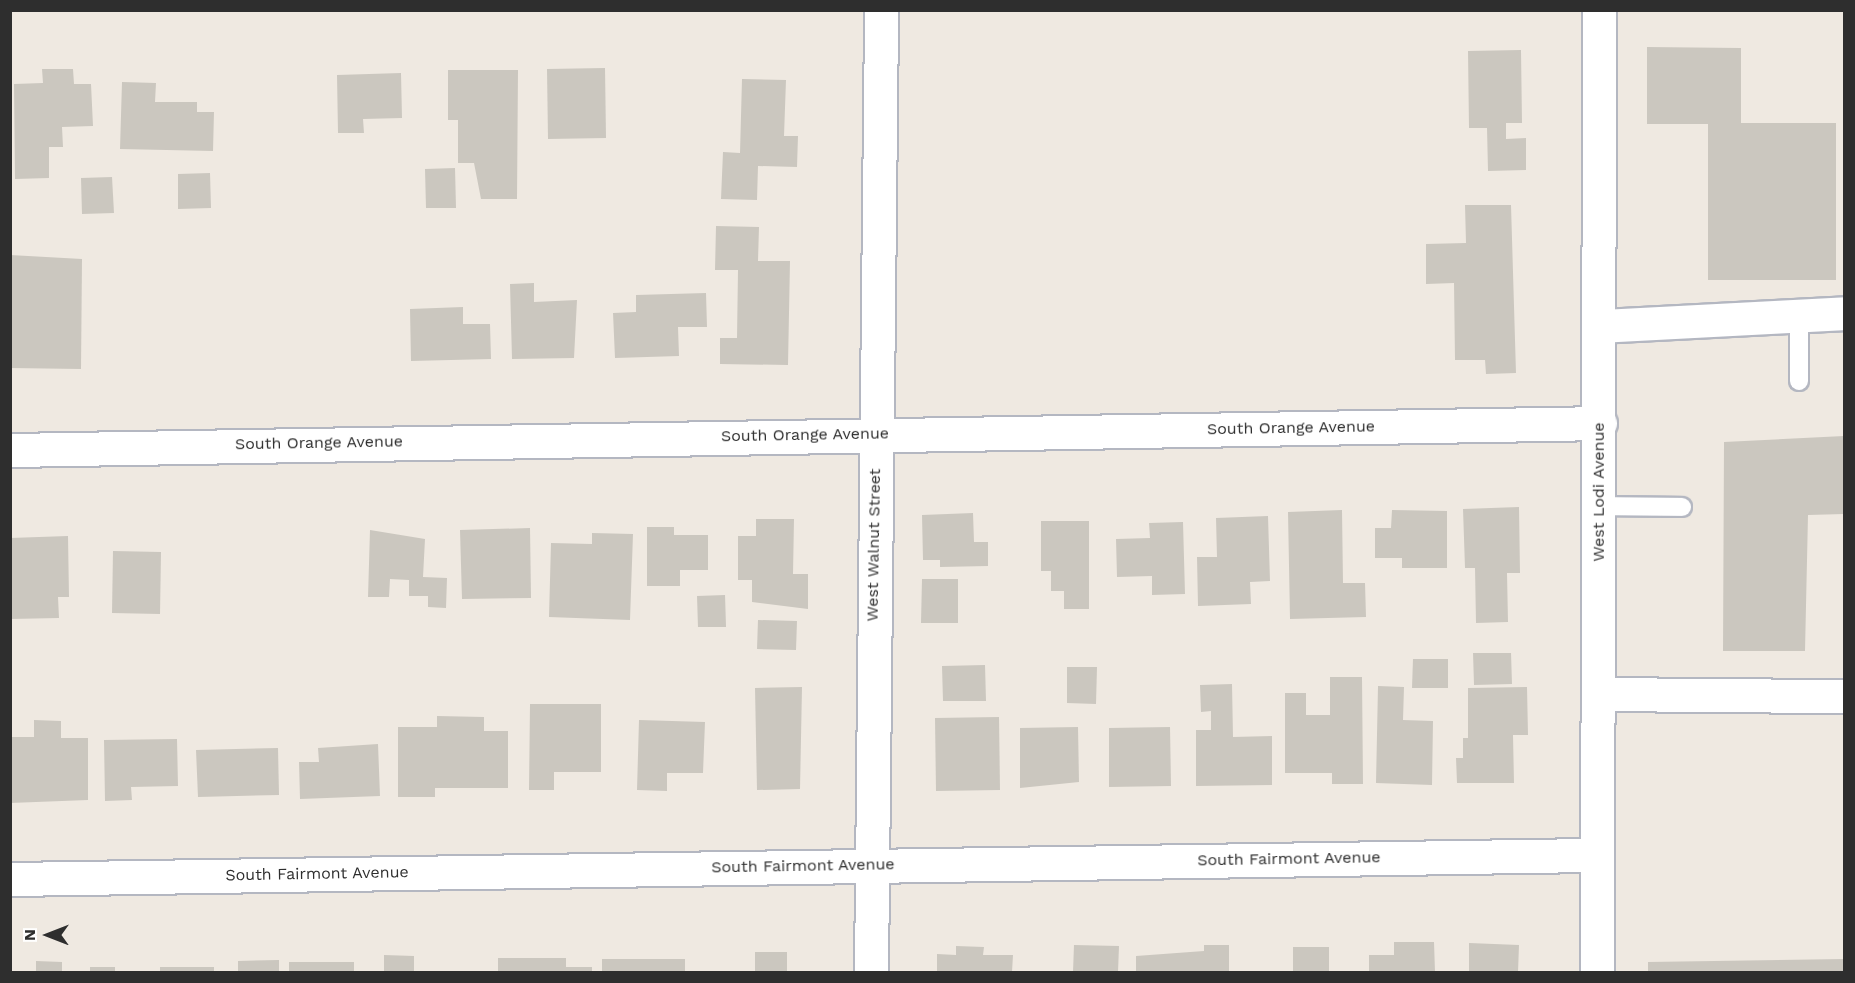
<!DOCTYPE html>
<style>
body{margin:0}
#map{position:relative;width:1855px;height:983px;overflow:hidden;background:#efe9e1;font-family:"Work Sans",sans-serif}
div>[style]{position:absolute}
.building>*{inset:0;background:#cbc7bf}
.roads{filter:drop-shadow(2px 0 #b4b7c1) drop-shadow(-2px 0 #b4b7c1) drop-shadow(0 2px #b4b7c1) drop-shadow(0 -2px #b4b7c1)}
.lane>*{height:18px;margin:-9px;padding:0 9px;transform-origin:9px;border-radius:9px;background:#fff}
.street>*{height:33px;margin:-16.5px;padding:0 16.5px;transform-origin:16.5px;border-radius:16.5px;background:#fff}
.secondary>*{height:33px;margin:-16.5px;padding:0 16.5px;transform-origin:16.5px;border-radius:16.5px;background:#fff}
span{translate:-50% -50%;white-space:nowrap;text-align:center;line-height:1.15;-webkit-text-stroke:4.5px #fff;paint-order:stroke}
.street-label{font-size:16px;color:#2e2e2e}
.frame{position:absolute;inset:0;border:12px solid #2e2e2e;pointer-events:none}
.north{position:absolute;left:18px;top:905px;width:60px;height:60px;-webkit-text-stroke:4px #fff;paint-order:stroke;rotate:270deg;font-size:16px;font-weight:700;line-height:24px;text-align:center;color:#2e2e2e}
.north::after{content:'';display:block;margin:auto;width:21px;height:27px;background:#2e2e2e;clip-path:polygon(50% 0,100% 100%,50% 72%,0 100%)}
</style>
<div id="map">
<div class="building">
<i style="clip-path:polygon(1647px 47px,1741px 48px,1741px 123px,1836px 123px,1836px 280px,1708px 280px,1708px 124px,1647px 124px)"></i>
<i style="clip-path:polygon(1521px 50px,1522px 123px,1506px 123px,1506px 139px,1526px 138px,1526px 170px,1488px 171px,1487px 128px,1469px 128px,1468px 51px)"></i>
<i style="clip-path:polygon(605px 68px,606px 138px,548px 139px,547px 69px)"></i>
<i style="clip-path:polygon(42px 69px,73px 69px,74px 84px,91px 84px,93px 126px,62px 127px,63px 147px,49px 147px,49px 178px,15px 179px,14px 84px,43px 83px)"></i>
<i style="clip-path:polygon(448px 70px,518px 70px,517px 199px,481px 199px,474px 163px,458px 163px,458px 120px,448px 120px)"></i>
<i style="clip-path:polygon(401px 73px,402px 118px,363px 119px,364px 133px,338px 133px,337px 75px)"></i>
<i style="clip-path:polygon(742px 79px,786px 80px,784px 136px,798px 136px,797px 167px,758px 166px,757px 200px,721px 199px,723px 152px,740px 153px)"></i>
<i style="clip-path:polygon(122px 82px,156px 83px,155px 102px,197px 102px,197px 112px,214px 112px,213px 151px,120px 149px)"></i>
<i style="clip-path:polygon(455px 168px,456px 208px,426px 208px,425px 169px)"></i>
<i style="clip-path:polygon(210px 173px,211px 208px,178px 209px,178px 174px)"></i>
<i style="clip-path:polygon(112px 177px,114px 213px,82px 214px,81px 178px)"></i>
<i style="clip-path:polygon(1465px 205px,1511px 205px,1516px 373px,1486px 374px,1485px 360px,1455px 360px,1454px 283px,1426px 284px,1426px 244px,1466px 243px)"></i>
<i style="clip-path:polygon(716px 226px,759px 227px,758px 261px,790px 261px,788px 365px,720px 364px,720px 338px,737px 338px,738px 270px,715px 270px)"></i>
<i style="clip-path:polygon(10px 255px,82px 259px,81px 369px,10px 368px)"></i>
<i style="clip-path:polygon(534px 283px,534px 302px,577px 300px,574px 358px,512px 359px,510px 284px)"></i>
<i style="clip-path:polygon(706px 293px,707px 327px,678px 327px,679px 356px,615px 358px,613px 313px,636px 312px,636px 295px)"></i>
<i style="clip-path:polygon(463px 307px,463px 324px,490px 324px,491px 359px,411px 361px,410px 309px)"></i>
<i style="clip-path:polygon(1844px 436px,1844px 514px,1808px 515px,1805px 651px,1723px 651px,1724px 442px)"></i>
<i style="clip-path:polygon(1519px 507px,1520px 573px,1507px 573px,1508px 622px,1476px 623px,1475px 568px,1465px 568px,1463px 509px)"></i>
<i style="clip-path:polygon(1342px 510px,1343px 583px,1365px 583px,1366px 617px,1290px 619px,1288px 512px)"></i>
<i style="clip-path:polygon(1392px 510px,1447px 511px,1447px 568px,1402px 568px,1402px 558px,1375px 558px,1375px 528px,1391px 528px)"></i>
<i style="clip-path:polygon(973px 513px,974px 542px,988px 542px,988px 566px,940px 567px,940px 560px,923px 560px,922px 515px)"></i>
<i style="clip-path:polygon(1268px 516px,1270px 581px,1250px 582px,1251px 604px,1198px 606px,1197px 557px,1217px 557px,1216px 518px)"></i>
<i style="clip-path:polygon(756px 519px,794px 519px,793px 574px,808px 574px,808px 609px,752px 602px,752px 580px,738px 580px,738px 536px,756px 536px)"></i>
<i style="clip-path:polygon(1041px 521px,1089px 521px,1089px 609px,1064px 609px,1064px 591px,1051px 591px,1051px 571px,1041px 571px)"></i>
<i style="clip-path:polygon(1183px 522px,1185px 594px,1152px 595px,1152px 576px,1117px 577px,1116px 539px,1150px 538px,1149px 523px)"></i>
<i style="clip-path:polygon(647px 527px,674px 527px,674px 535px,708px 535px,708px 570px,680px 570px,680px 586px,647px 586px)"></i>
<i style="clip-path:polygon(530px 528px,531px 598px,462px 599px,460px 530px)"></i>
<i style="clip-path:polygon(370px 530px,425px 539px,423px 577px,447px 578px,446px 608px,428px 607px,428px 596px,409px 596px,409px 580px,390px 579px,389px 597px,368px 597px)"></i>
<i style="clip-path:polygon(592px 533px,633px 534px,630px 620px,549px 617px,551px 543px,592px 544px)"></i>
<i style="clip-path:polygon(68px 536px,69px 597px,58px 597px,59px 618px,10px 619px,10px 538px)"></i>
<i style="clip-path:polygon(113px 551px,161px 552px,160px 614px,112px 613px)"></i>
<i style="clip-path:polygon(922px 579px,958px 579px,958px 623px,921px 623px)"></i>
<i style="clip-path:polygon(725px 595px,726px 627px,698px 627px,697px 596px)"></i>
<i style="clip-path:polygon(758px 620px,797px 621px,796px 650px,757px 649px)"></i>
<i style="clip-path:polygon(1473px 653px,1511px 653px,1512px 684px,1474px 685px)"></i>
<i style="clip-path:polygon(1413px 659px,1448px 659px,1448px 688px,1412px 688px)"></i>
<i style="clip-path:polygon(985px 665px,986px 701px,943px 701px,942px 666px)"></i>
<i style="clip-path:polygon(1067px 667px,1097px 667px,1096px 704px,1067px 703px)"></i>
<i style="clip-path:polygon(1330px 677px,1362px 677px,1363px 784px,1332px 784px,1332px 773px,1285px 773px,1285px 693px,1306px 693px,1306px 715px,1330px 715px)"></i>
<i style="clip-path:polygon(1232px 684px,1233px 737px,1272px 736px,1272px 785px,1196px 786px,1196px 730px,1211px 730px,1211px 711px,1201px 712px,1200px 685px)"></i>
<i style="clip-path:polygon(1378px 686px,1404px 687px,1403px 720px,1433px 721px,1432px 785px,1376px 783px)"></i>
<i style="clip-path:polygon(802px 687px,800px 789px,757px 790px,755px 688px)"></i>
<i style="clip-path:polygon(1527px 687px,1528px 735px,1513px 735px,1514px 783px,1457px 783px,1456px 758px,1463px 758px,1463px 738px,1468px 738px,1468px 688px)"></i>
<i style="clip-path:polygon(530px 704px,601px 704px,601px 772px,554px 772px,554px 790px,529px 790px)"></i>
<i style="clip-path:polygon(437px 716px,484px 717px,484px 731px,508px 731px,508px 788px,435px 788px,435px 797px,398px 797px,398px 727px,437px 727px)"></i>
<i style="clip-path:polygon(999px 717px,1000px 790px,936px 791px,935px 718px)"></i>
<i style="clip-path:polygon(34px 720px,61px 721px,61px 738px,88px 738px,88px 800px,10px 803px,10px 737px,34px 737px)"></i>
<i style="clip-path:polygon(639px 720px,705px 722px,703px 773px,667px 773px,667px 791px,637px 790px)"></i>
<i style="clip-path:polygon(1078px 727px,1079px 782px,1020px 788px,1020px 728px)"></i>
<i style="clip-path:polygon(1170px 727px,1171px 786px,1109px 787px,1109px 728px)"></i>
<i style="clip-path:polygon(177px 739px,178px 786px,131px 787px,132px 800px,105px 801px,104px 740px)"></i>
<i style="clip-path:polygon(378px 744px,380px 796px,300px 799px,299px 762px,319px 762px,318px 748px)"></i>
<i style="clip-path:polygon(278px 748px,279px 795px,198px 797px,196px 750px)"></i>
<i style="clip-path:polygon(1394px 942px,1434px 942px,1435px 972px,1369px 972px,1369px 955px,1394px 955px)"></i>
<i style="clip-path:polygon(1469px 943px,1519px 945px,1518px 972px,1469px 972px)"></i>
<i style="clip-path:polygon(1074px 945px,1119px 946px,1118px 972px,1073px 972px)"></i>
<i style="clip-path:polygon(1204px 945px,1229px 945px,1229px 972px,1136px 972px,1136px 956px,1204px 951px)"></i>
<i style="clip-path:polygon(956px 946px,984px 947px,983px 955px,1013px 955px,1012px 972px,937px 972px,937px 954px,956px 955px)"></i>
<i style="clip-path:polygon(1293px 947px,1329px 947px,1329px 972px,1293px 972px)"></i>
<i style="clip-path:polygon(755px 952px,787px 952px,787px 972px,755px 972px)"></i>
<i style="clip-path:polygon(384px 955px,414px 956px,414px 972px,384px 972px)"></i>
<i style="clip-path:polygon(498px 958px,566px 958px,566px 967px,592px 967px,592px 972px,498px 972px)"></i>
<i style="clip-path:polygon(602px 959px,685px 959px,685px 972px,602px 972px)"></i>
<i style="clip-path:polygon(1844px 959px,1844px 972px,1648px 972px,1648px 962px)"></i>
<i style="clip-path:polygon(279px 960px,279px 972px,238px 972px,238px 961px)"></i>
<i style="clip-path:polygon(36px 961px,62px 962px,62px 972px,36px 972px)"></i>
<i style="clip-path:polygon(289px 962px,354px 962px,354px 972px,289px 972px)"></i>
<i style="clip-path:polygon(90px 967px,115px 967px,115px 972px,90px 972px)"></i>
<i style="clip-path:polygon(160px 967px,214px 967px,214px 972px,160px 972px)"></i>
</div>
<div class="roads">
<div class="lane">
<i style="left:1799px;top:313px;width:68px;rotate:90deg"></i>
<i style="left:1599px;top:506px;width:83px;rotate:0.7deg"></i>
</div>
<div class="street">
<i style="left:1600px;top:326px;width:244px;rotate:-3deg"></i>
<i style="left:10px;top:450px;width:1590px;rotate:-0.97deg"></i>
<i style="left:1598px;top:694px;width:246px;rotate:0.5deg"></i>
<i style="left:10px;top:879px;width:1586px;rotate:-0.87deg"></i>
<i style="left:871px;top:972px;width:962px;rotate:-89.4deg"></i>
</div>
<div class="secondary">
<i style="left:1597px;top:972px;width:962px;rotate:-89.88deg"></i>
</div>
</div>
<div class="street-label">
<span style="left:1291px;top:428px;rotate:-1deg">South Orange Avenue</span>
<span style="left:805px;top:435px;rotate:-1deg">South Orange Avenue</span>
<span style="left:319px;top:443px;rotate:-1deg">South Orange Avenue</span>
<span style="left:1599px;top:492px;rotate:-90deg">West Lodi Avenue</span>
<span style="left:874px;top:545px;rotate:-89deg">West Walnut Street</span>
<span style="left:1289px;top:859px;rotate:-1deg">South Fairmont Avenue</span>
<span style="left:803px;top:866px;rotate:-1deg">South Fairmont Avenue</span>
<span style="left:317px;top:874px;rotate:-1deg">South Fairmont Avenue</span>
</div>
<div class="frame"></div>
<div class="north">N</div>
</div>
